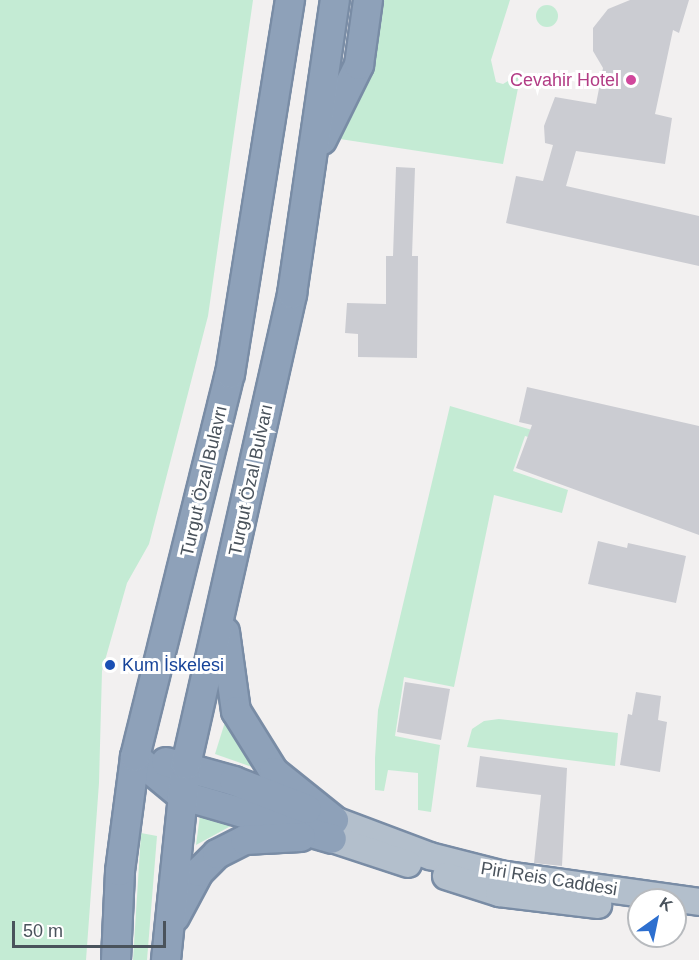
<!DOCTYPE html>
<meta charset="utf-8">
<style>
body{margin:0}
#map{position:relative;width:699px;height:960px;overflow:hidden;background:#f2f0f0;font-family:Helvetica,sans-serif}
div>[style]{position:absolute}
.green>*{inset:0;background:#c4ebd4}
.round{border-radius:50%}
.building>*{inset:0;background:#cbccd2}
.roads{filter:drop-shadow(2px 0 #798ca5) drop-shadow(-2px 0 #798ca5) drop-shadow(0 2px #798ca5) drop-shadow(0 -2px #798ca5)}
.major>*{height:26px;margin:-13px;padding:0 13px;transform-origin:13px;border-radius:13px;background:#b3bfcc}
.highway>*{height:28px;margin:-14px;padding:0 14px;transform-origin:14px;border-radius:14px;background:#8ea1b9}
.dots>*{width:16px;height:16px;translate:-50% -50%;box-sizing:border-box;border:3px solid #fff;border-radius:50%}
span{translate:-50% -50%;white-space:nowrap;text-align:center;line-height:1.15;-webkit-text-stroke:6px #fff;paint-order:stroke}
.hotel-label{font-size:18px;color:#b23c85}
.right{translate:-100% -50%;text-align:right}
.street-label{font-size:18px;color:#4a535c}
.transit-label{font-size:18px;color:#164399}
.left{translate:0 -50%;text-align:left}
.north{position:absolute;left:627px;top:888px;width:60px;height:60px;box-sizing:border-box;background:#fff;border:2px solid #b7babe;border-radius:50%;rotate:33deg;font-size:16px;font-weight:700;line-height:24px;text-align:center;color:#4a535c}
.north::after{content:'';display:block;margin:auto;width:21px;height:27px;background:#2d6fcf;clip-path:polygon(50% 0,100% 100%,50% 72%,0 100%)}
.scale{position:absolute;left:12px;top:921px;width:154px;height:27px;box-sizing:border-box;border:3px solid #4a535c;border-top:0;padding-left:8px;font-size:18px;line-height:21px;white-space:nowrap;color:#4a535c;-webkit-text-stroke:4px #fff;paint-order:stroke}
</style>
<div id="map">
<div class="green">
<i style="clip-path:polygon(0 0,253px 0,208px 316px,149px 544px,127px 583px,102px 671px,99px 783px,86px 960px,0 960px)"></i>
<i style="clip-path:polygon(379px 0,510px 0,491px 60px,496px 82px,503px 84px,521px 73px,503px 164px,340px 139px)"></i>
<i class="round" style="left:536px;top:5px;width:22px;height:22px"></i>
<i style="clip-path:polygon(450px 406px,563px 439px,560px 447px,525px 436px,513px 471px,568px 490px,562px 513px,494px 495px,454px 687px,404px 677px,395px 736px,440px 745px,431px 812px,418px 810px,418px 773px,388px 770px,384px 791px,375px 790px,375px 758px,378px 710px)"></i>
<i style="clip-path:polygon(499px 719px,618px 733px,615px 766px,467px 747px,472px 729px,484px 721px)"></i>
<i style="clip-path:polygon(225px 722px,255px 768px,215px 754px)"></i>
<i style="clip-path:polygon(201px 808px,240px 821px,196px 845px)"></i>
<i style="clip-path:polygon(141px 833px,157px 836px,147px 960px,133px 960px)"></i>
</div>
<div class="building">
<i style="clip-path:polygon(630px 0,689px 0,679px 33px,673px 30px,655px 114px,672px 118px,665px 164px,576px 151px,566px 186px,699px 216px,699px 266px,506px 223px,516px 176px,543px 181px,553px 145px,545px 143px,544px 126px,555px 97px,596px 104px,603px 68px,593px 51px,593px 28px,608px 9px)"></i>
<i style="clip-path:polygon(396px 167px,415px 168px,412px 256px,418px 256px,417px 358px,358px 357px,358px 334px,345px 333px,347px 303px,386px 304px,386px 256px,393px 256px)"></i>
<i style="clip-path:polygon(527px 387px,699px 426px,699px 535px,516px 468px,532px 425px,519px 422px)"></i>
<i style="clip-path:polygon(598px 541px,627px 548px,628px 543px,686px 556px,676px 603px,588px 584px)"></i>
<i style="clip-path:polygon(405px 682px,450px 689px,441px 740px,397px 732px)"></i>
<i style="clip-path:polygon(636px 692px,661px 696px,658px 720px,667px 722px,660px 772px,620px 765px,628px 714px,632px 715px)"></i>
<i style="clip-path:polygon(480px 756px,567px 768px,562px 866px,534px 863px,541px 795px,476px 787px)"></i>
</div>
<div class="roads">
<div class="major">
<i style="left:334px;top:820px;width:103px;rotate:20.6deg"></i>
<i style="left:430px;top:856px;width:72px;rotate:14.4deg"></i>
<i style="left:500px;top:874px;width:201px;rotate:8deg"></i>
<i style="left:332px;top:839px;width:80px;rotate:18.2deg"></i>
<i style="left:446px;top:876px;width:56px;rotate:17.8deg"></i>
<i style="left:499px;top:893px;width:100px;rotate:6.9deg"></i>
</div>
<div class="highway">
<i style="left:322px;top:140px;width:84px;rotate:-63.7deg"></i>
<i style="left:359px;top:65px;width:66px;rotate:-82.1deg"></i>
<i style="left:225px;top:632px;width:80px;rotate:82.1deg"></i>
<i style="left:236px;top:711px;width:72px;rotate:58.1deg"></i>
<i style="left:274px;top:772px;width:77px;rotate:38.7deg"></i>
<i style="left:135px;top:757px;width:60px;rotate:39.6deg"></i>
<i style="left:181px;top:795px;width:157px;rotate:16.2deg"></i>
<i style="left:166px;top:762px;width:71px;rotate:15.6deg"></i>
<i style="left:234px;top:781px;width:78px;rotate:21deg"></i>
<i style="left:175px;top:917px;width:51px;rotate:-61.9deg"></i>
<i style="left:199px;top:872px;width:25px;rotate:-45deg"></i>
<i style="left:217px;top:854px;width:31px;rotate:-27deg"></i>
<i style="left:245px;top:840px;width:56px;rotate:-3.1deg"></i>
<i style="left:116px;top:960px;width:89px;rotate:-87.4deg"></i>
<i style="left:120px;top:871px;width:115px;rotate:-82.5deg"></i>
<i style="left:135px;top:757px;width:395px;rotate:-76.1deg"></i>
<i style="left:230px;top:374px;width:379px;rotate:-80.9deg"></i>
<i style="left:166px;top:960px;width:196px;rotate:-84.1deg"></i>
<i style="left:186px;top:765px;width:483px;rotate:-77.3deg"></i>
<i style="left:292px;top:294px;width:297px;rotate:-81.7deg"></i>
</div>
</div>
<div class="dots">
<i style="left:631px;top:80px;background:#d1479c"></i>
<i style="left:110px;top:665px;background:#1a4fb4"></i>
</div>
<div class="hotel-label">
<span class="right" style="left:619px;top:80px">Cevahir Hotel</span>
</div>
<div class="street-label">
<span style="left:251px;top:480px;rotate:-78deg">Turgut Özal Bulvarı</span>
<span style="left:204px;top:481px;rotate:-77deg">Turgut Özal Bulavrı</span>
<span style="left:549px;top:879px;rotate:9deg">Piri Reis Caddesi</span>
</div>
<div class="transit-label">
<span class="left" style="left:122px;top:665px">Kum İskelesi</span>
</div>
<div class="north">K</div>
<div class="scale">50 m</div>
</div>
